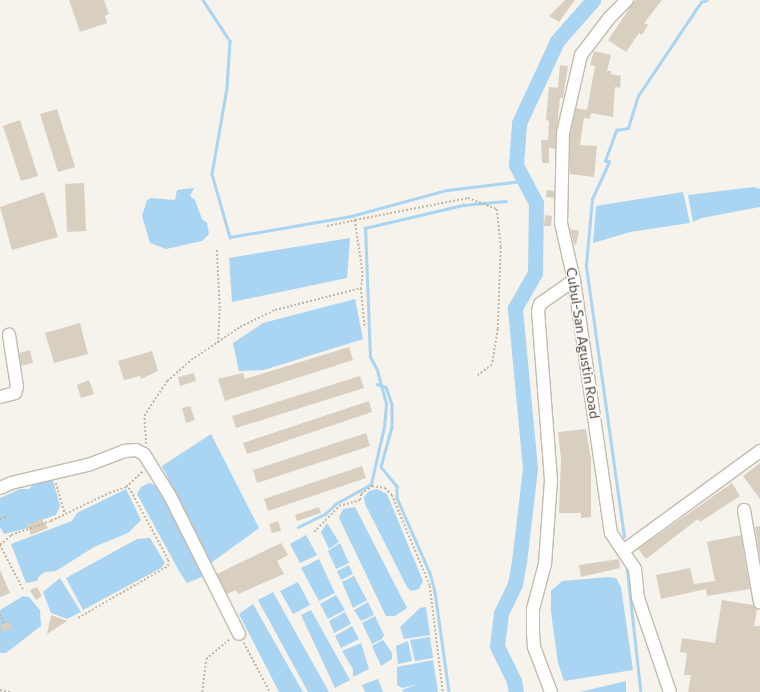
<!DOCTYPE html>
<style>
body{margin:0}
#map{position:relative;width:760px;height:692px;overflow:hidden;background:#f6f3ec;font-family:Commissioner,sans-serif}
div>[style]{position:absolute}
.water>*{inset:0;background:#a9d4f2}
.stream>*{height:2.5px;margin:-1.25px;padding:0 1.25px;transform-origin:1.25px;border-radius:1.25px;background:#a9d4f2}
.river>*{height:15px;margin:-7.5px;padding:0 7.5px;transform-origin:7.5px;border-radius:7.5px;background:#a9d4f2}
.building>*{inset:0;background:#d8cfc1}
.path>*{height:1.5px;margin-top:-0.75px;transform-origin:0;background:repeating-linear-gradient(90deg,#c4b79f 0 2px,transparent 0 4px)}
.roads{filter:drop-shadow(1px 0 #c2bbae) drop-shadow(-1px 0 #c2bbae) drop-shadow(0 1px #c2bbae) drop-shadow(0 -1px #c2bbae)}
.minor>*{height:12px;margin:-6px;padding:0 6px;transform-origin:6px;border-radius:6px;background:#fff}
span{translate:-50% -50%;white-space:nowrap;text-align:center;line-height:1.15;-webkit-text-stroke:3px #fff;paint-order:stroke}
.street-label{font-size:14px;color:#4b4439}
</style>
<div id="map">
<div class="water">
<i style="clip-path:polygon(754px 187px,760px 189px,760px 207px,702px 218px,693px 222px,688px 195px)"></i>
<i style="clip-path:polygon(194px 188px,190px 196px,195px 200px,202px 219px,207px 223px,209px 234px,202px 241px,166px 249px,150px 243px,142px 216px,147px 200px,151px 198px,175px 200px,177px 190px)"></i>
<i style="clip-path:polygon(683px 192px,690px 223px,630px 232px,593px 243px,596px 206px)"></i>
<i style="clip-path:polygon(350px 238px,347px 278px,232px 302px,229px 258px)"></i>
<i style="clip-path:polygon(355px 299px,363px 339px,264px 370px,239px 371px,233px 343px,263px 323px)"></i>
<i style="clip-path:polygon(211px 434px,259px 528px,211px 563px,162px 466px)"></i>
<i style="clip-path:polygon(53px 480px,60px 506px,56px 515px,27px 525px,28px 528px,4px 534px,0 527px,0 498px,20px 489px,29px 489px,33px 485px)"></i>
<i style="clip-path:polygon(149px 483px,155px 485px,177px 521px,204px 576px,187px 583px,179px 571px,137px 494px,141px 487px)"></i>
<i style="clip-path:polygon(126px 489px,141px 520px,128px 533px,94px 547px,56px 571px,45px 572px,39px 576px,37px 581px,26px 583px,11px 544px,72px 521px,77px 513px)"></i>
<i style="clip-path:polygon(377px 489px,387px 494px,423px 581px,419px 589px,411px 591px,407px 587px,365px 504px,364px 497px,369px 491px)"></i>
<i style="clip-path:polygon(355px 507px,407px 608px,395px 616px,386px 616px,339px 518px,343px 509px)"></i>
<i style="clip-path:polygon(327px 523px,339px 542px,329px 549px,321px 532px)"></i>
<i style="clip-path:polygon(306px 535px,317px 555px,300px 563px,290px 544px)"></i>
<i style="clip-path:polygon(150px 538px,165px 563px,161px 568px,83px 610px,66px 578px,137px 539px)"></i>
<i style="clip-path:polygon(340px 543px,349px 563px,336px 569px,328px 551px)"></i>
<i style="clip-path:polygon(319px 559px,335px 593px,319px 601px,301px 568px)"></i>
<i style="clip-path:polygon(349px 565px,353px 574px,341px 580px,337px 571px)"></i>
<i style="clip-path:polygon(354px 576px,367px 600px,353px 608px,342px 582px)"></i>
<i style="clip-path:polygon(609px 577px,616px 578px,621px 587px,633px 670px,564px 681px,558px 663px,551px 612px,551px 591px,562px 581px)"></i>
<i style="clip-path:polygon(60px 578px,81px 612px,67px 619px,51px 613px,43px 592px)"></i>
<i style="clip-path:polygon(298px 582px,310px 605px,293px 614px,280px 591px)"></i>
<i style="clip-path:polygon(273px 592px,329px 692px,308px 692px,258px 600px)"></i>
<i style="clip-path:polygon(336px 595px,345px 610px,328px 619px,320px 604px)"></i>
<i style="clip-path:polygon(23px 596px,29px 597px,40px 610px,41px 626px,6px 653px,0 653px,0 610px)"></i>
<i style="clip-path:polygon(368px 602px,374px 615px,361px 621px,354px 610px)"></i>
<i style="clip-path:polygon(253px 604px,303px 692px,279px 692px,239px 614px)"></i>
<i style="clip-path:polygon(426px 607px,430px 635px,404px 639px,400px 627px,420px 608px)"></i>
<i style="clip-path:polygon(311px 610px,350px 680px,335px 688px,301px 615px)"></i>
<i style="clip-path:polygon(345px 612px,351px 624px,334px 633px,329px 621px)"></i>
<i style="clip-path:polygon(375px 616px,384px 635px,382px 639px,372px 644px,362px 623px)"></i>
<i style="clip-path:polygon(352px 626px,359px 639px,341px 648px,335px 636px)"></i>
<i style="clip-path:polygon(430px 637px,433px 658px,415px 661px,410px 640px)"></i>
<i style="clip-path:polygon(383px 640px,392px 653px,392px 659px,381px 666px,372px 646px)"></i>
<i style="clip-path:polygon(408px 641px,412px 661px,398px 664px,396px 646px)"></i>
<i style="clip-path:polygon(361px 643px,369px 669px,353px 677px,353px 669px,342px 651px)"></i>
<i style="clip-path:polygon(433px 660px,438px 692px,404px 692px,402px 690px,418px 684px,402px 688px,397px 685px,397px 667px)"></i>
<i style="clip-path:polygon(378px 679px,383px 692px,365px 692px,362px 685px)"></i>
<i style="clip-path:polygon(626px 681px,626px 692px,580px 692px)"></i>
</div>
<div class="stream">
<i style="left:203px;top:0;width:49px;rotate:56.6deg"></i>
<i style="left:230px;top:41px;width:47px;rotate:93.7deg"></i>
<i style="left:227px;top:88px;width:87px;rotate:99.9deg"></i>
<i style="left:212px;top:174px;width:66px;rotate:74.1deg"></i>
<i style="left:230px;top:237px;width:123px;rotate:-9.8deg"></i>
<i style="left:351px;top:216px;width:99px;rotate:-15.2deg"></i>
<i style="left:447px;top:190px;width:77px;rotate:-6.8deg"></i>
<i style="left:377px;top:384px;width:9px;rotate:18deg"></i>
<i style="left:386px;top:387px;width:18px;rotate:71deg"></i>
<i style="left:392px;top:404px;width:23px;rotate:90deg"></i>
<i style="left:392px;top:427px;width:41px;rotate:105.4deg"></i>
<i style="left:381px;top:467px;width:25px;rotate:50deg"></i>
<i style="left:397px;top:486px;width:12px;rotate:90deg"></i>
<i style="left:397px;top:498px;width:82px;rotate:66.3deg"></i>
<i style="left:430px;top:573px;width:20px;rotate:75deg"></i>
<i style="left:435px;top:592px;width:101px;rotate:82deg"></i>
<i style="left:298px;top:527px;width:30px;rotate:-26deg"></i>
<i style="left:325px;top:514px;width:16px;rotate:-43deg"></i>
<i style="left:337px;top:503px;width:39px;rotate:-29deg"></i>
<i style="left:371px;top:484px;width:58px;rotate:-77.2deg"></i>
<i style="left:384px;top:427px;width:23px;rotate:-85deg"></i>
<i style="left:386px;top:404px;width:35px;rotate:-105deg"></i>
<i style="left:377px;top:370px;width:15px;rotate:-118deg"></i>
<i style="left:370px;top:357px;width:129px;rotate:-92.2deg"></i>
<i style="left:365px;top:228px;width:101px;rotate:-13.2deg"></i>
<i style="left:463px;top:205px;width:43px;rotate:-5.3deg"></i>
<i style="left:624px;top:537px;width:275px;rotate:-98deg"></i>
<i style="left:586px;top:265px;width:66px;rotate:-84.8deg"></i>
<i style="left:592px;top:199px;width:41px;rotate:-65.3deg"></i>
<i style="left:609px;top:162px;width:4px;rotate:-166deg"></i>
<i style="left:605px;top:161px;width:33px;rotate:-70deg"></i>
<i style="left:616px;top:130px;width:12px;rotate:-9deg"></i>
<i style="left:628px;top:128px;width:34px;rotate:-73deg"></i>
<i style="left:638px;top:96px;width:113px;rotate:-56.2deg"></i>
<i style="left:701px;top:2px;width:6px;rotate:-18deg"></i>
<i style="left:627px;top:566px;width:127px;rotate:83.7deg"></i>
</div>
<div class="river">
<i style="left:516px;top:692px;width:11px;rotate:-100deg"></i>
<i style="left:514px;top:681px;width:39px;rotate:-116deg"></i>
<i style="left:497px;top:646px;width:33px;rotate:-83deg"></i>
<i style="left:501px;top:613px;width:32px;rotate:-64deg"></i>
<i style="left:515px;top:584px;width:22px;rotate:-80deg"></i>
<i style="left:519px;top:562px;width:95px;rotate:-83.3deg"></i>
<i style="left:530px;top:468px;width:161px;rotate:-95.4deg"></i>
<i style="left:515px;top:308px;width:40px;rotate:-60.3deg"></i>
<i style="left:535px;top:273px;width:70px;rotate:-89.2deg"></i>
<i style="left:536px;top:203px;width:43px;rotate:-117.8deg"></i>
<i style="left:516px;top:165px;width:42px;rotate:-85.9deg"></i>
<i style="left:519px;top:123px;width:90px;rotate:-65.1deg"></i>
<i style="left:557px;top:41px;width:55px;rotate:-48.7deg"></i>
</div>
<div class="building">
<i style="clip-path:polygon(69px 0,104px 0,109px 14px,105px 16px,107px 23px,80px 32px)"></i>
<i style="clip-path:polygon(565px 0,575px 0,559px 22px,549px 16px)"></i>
<i style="clip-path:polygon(635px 0,662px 0,644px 23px,648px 25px,642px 35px,639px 33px,626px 52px,608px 40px)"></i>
<i style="clip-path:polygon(594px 51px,611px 55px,607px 71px,611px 71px,611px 74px,621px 76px,620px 88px,615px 87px,613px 117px,591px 113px,590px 119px,584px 118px,580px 145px,597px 146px,594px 177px,570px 174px,570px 134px,576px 108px,587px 110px,595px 66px,590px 65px)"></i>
<i style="clip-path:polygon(560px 65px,568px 66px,563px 98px,560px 98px,555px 149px,549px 148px,549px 163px,542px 163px,541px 140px,548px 140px,549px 121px,546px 120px,549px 87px,558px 88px)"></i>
<i style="clip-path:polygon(57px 109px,75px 167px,58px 172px,40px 114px)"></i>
<i style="clip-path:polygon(20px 120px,38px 176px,21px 181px,3px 126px)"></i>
<i style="clip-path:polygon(84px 183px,86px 231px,67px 232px,65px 184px)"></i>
<i style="clip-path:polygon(547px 190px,554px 191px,554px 198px,546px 197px)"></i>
<i style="clip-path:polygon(44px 192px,58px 237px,12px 250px,0 207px)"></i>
<i style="clip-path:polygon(545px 215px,552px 216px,551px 226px,544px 226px)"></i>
<i style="clip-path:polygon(570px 229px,579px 231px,576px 245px,574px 244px)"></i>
<i style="clip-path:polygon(80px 323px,88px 354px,54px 363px,45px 333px)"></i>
<i style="clip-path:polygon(349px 347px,353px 360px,225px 401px,218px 379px,243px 373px,245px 379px)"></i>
<i style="clip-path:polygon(30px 350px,33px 363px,21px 366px,19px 353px)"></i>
<i style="clip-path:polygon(152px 351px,158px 371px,141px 379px,140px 376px,124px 380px,118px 361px)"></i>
<i style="clip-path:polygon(194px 373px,196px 381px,180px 386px,178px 377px)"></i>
<i style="clip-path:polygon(360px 376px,364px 388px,236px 428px,232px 416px)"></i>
<i style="clip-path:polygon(89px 380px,94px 394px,81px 398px,77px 385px)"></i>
<i style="clip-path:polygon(369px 401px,372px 412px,247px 454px,243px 443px)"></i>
<i style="clip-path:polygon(190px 406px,195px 420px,186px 423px,182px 408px)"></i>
<i style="clip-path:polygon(586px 429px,591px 459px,591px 517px,581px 518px,581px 513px,559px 513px,561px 459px,558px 432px)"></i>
<i style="clip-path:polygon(366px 433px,370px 446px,257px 483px,253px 470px)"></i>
<i style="clip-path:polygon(760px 463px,760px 499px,743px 476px)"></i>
<i style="clip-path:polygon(362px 466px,366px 478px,268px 511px,264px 499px)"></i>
<i style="clip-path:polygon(732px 483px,740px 496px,700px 522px,698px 519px,646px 559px,638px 549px)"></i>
<i style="clip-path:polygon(319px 507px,321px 513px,297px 521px,295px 515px)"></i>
<i style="clip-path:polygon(42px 519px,48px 528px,31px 535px,27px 525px)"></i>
<i style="clip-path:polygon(278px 521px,281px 531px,272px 533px,269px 524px)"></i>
<i style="clip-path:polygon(760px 526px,760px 559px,755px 527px)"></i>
<i style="clip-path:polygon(741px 535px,750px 589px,707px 596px,706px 589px,661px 599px,656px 575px,690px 568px,694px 584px,715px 581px,707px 542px)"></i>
<i style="clip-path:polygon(281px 543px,288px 555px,277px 561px,284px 574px,238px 594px,236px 590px,227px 594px,217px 574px)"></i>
<i style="clip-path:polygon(619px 559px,620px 568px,581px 577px,579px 565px)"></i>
<i style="clip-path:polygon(0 570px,10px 593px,0 597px)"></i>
<i style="clip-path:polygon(37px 587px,42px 596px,36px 600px,30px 590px)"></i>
<i style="clip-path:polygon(722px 600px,753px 605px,757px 610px,754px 626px,760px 626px,760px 692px,688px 692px,691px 675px,684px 675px,687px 653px,680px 652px,682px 638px,715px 643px)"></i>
<i style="clip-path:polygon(51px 615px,67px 621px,47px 634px)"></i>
<i style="clip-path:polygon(9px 622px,12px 628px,3px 632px,0 625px)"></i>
</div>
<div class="path">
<i style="left:355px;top:220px;width:115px;rotate:-11deg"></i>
<i style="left:468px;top:198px;width:31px;rotate:21deg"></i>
<i style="left:497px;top:209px;width:38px;rotate:84deg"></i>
<i style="left:501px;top:247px;width:82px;rotate:92.1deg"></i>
<i style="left:498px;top:329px;width:36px;rotate:99deg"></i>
<i style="left:492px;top:365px;width:20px;rotate:143deg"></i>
<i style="left:327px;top:226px;width:29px;rotate:-12deg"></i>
<i style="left:355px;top:220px;width:56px;rotate:81.7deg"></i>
<i style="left:363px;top:275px;width:13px;rotate:99deg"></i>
<i style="left:361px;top:288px;width:40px;rotate:84.3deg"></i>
<i style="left:217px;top:250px;width:59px;rotate:87.1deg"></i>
<i style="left:220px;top:309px;width:35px;rotate:93deg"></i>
<i style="left:146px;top:444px;width:28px;rotate:-94deg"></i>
<i style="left:144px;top:416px;width:42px;rotate:-56.7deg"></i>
<i style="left:167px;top:381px;width:32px;rotate:-41deg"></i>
<i style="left:191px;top:360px;width:59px;rotate:-34deg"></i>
<i style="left:240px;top:327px;width:39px;rotate:-26deg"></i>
<i style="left:275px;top:310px;width:89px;rotate:-14.3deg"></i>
<i style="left:56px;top:483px;width:32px;rotate:74deg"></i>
<i style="left:0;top:519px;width:9px;rotate:-21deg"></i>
<i style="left:314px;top:532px;width:36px;rotate:-46deg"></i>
<i style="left:339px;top:506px;width:22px;rotate:-16deg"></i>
<i style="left:360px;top:500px;width:6px;rotate:-81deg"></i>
<i style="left:361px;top:494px;width:14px;rotate:-36deg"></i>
<i style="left:372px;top:486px;width:13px;rotate:9deg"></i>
<i style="left:385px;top:488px;width:10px;rotate:45deg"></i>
<i style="left:392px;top:495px;width:99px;rotate:67.3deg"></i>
<i style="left:430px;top:586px;width:107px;rotate:83deg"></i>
<i style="left:0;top:545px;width:15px;rotate:-42deg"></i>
<i style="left:11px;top:535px;width:42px;rotate:-19.3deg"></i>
<i style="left:51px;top:521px;width:64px;rotate:-25.8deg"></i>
<i style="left:109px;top:493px;width:18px;rotate:-19deg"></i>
<i style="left:126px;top:487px;width:23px;rotate:-43deg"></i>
<i style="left:0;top:545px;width:50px;rotate:62.4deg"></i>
<i style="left:0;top:614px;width:10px;rotate:66deg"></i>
<i style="left:78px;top:618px;width:104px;rotate:-30deg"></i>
<i style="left:168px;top:566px;width:6px;rotate:-90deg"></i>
<i style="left:168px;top:560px;width:80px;rotate:-118.5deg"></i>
<i style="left:130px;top:490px;width:5px;rotate:-143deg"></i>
<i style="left:244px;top:643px;width:55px;rotate:62deg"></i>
<i style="left:0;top:690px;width:10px;rotate:11deg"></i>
<i style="left:202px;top:692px;width:33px;rotate:-83deg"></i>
<i style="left:206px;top:659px;width:31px;rotate:-40deg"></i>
</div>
<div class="roads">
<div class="minor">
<i style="left:627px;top:0;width:24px;rotate:135deg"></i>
<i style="left:610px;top:17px;width:48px;rotate:127.3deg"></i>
<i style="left:581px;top:55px;width:80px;rotate:103deg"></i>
<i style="left:563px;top:133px;width:90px;rotate:91.3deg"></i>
<i style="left:561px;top:223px;width:58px;rotate:77.2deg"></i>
<i style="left:574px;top:280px;width:256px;rotate:81.7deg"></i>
<i style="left:611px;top:533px;width:43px;rotate:56.3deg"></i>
<i style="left:635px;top:569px;width:29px;rotate:84deg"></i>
<i style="left:638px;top:598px;width:99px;rotate:71.2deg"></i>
<i style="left:0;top:397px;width:16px;rotate:-15deg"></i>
<i style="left:15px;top:393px;width:6px;rotate:-72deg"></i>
<i style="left:17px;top:387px;width:53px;rotate:-98.7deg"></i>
<i style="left:0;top:488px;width:12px;rotate:-24deg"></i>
<i style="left:11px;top:483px;width:79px;rotate:-13.2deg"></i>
<i style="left:88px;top:465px;width:39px;rotate:-21deg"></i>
<i style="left:124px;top:451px;width:12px;rotate:-5deg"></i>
<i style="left:136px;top:450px;width:9px;rotate:27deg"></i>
<i style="left:144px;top:454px;width:49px;rotate:58.2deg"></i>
<i style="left:170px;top:496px;width:154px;rotate:63.4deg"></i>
<i style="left:744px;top:510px;width:94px;rotate:80.2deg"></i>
<i style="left:623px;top:551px;width:170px;rotate:-36.1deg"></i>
<i style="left:551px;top:692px;width:48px;rotate:-110.7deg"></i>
<i style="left:534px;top:647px;width:16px;rotate:-94deg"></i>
<i style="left:533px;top:631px;width:22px;rotate:-90deg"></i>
<i style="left:533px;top:609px;width:47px;rotate:-75.1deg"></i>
<i style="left:545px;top:564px;width:84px;rotate:-85.9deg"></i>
<i style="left:551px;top:480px;width:169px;rotate:-94.4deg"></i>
<i style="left:538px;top:311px;width:7px;rotate:-74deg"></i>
<i style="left:540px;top:304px;width:42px;rotate:-35.2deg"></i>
</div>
</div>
<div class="street-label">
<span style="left:583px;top:343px;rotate:81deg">Cubul-San Agustin Road</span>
</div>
</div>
